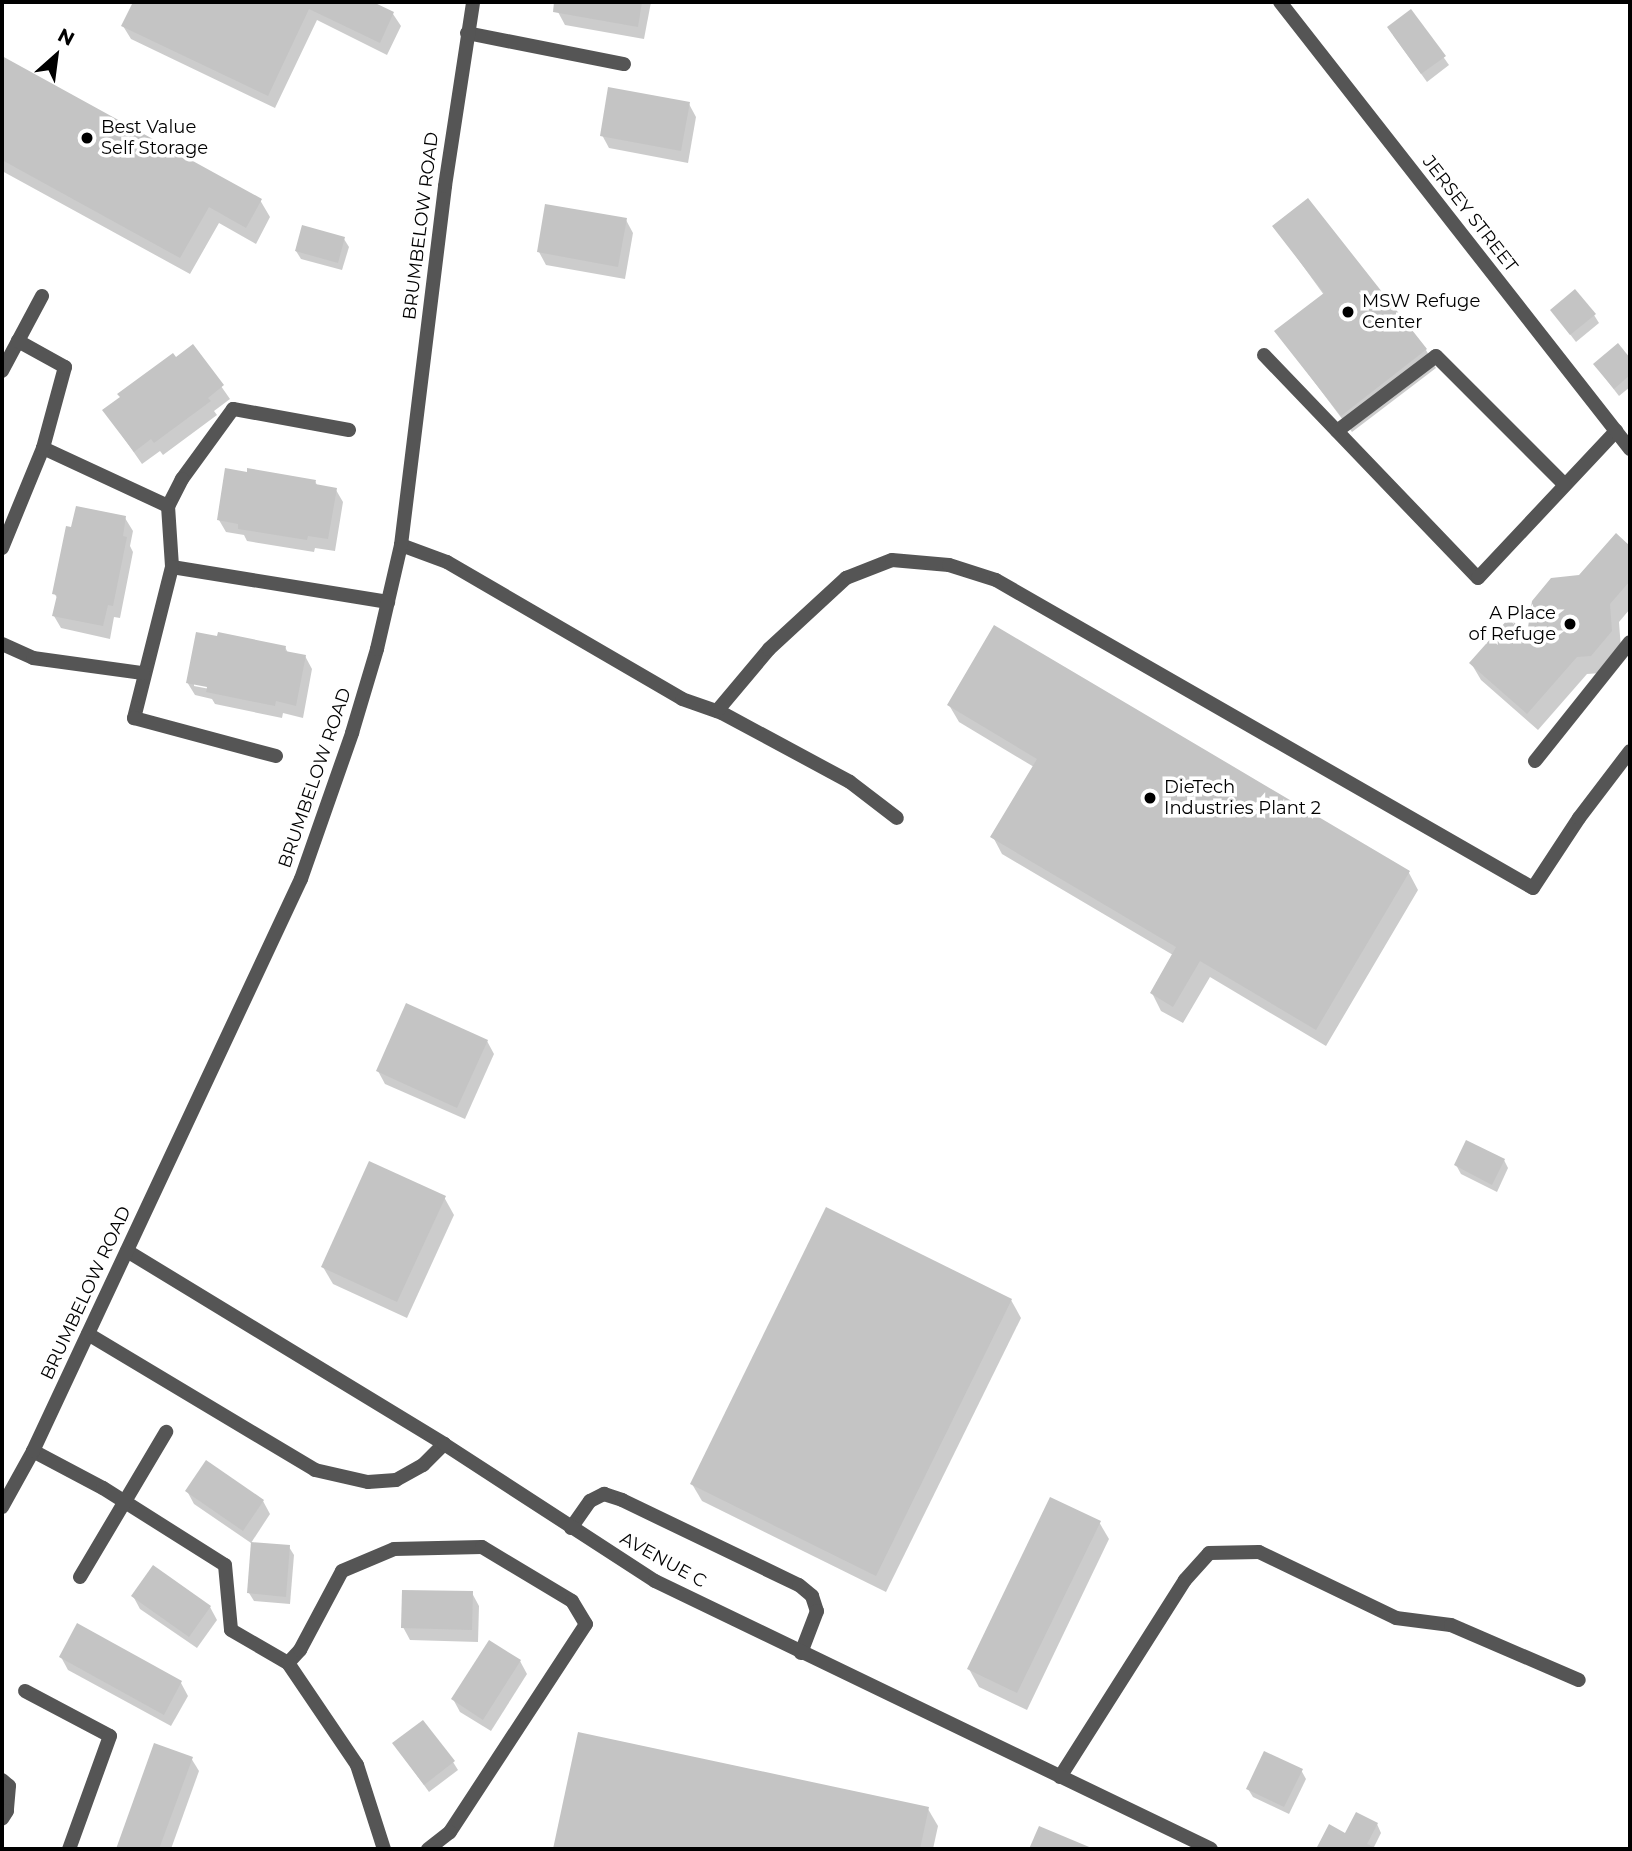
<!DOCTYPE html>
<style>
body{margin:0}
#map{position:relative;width:1632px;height:1851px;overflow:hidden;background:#fff;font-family:Montserrat,sans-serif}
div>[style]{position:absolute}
.shadow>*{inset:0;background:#0003}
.building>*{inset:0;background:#c4c4c4}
.service>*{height:14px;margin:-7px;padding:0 7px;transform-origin:7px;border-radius:7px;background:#555}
.minor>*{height:14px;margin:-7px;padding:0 7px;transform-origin:7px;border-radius:7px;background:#555}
.tertiary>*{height:14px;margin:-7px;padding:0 7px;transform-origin:7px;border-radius:7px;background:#555}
.dots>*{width:19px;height:19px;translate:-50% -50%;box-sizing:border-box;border:4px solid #fff;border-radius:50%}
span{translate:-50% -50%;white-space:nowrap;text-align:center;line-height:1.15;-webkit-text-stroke:7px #fff;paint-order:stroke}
.poi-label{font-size:18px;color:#000}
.left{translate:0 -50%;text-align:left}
.right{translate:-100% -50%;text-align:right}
.street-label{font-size:18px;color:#000}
.frame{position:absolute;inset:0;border:4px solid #000;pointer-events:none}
.north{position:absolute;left:21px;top:21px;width:70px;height:70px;-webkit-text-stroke:5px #fff;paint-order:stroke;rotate:28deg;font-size:19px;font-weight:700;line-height:28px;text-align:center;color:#000}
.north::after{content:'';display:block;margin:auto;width:24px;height:32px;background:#000;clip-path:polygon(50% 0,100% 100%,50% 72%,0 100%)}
</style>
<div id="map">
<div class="shadow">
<i style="clip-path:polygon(135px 2px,369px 2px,393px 14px,401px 26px,387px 55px,317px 20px,275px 108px,131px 39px,123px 26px)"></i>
<i style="clip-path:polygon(560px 2px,651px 2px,644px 39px,565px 25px,558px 12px)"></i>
<i style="clip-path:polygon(1411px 11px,1449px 65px,1427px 82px,1393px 35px)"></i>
<i style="clip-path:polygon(2px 58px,260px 200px,270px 217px,256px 244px,219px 223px,190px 274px,2px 171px)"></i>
<i style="clip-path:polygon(689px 104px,696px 117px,688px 163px,609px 148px,602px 135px)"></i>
<i style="clip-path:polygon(1308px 200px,1426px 350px,1436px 368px,1352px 432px,1276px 331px,1324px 295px,1274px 226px)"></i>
<i style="clip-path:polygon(626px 220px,633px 233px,625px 279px,546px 265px,539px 252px)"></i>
<i style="clip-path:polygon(344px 239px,349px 247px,342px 270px,301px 259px,296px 251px)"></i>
<i style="clip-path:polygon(1552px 311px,1594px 315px,1599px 323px,1576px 342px)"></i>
<i style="clip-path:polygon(193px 346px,230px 399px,214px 411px,217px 415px,163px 455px,160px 451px,142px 464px,105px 411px)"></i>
<i style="clip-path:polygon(1618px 346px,1630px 360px,1630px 387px,1619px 396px,1595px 365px)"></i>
<i style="clip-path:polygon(248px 474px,315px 481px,318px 487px,336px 490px,343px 502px,335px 551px,315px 548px,314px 552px,247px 541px,244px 535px,226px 532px,219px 520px)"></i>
<i style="clip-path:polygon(125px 518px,133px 531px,130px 546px,133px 552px,120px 618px,114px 617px,110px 639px,61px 628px,54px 616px,58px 599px,54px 593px)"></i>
<i style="clip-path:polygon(1616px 536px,1630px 548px,1630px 609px,1619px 622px,1621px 649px,1601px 673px,1587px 674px,1538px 730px,1481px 680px,1471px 663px,1529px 638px)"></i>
<i style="clip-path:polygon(evenodd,285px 647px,288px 653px,305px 656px,312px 669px,303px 718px,283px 713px,282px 718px,215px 704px,212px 699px,195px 695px,187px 682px,285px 647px,194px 683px,216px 687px,215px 690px,194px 686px,194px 683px)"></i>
<i style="clip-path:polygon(949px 705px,1409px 873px,1418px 890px,1326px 1046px,1210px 977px,1183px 1023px,1161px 1011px,1152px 993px,1173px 955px,1002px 854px,993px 837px,1034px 767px,959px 722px)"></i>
<i style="clip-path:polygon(487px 1041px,494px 1054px,465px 1119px,385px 1084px,378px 1071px)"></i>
<i style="clip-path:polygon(1504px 1160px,1508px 1168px,1497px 1192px,1461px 1174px,1456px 1165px)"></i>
<i style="clip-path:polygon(444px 1197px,454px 1215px,407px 1318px,333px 1284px,323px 1267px)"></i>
<i style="clip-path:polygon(1011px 1300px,1021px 1318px,886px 1592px,702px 1501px,692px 1484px)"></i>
<i style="clip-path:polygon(207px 1462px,263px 1501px,270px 1514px,251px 1543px,194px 1504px,187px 1491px)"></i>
<i style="clip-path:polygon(1099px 1522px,1109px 1539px,1027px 1710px,979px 1687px,969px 1669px)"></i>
<i style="clip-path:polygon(289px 1547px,294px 1555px,290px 1604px,254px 1601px,249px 1593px)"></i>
<i style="clip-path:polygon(472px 1593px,479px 1606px,478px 1642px,410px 1640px,403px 1627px)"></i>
<i style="clip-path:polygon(133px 1596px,210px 1607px,217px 1620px,197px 1648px,140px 1609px)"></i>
<i style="clip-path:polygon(61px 1657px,181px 1683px,188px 1696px,171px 1726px,68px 1670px)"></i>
<i style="clip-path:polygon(520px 1661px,527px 1674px,491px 1731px,460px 1712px,453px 1699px)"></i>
<i style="clip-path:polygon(580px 1734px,928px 1809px,938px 1826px,933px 1849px,555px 1849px)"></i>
<i style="clip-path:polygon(394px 1744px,453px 1762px,458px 1770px,429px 1792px)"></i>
<i style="clip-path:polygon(155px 1745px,191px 1758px,199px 1771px,171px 1849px,117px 1849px)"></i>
<i style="clip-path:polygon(1301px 1770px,1306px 1779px,1289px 1814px,1253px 1797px,1248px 1789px)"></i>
<i style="clip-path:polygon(1377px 1824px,1381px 1833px,1373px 1849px,1318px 1849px,1330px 1827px,1346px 1835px)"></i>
</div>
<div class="building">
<i style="clip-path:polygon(133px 2px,373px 2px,394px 12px,380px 43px,309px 9px,268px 96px,121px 26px)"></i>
<i style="clip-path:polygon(554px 2px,642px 2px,638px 27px,553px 12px)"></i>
<i style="clip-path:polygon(1411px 9px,1446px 56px,1421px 74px,1387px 27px)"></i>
<i style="clip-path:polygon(2px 56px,262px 199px,246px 228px,209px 207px,180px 258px,2px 160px)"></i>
<i style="clip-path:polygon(608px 87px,690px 102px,681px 151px,600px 136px)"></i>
<i style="clip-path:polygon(1308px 198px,1427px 349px,1341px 416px,1274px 331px,1324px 293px,1272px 226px)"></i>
<i style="clip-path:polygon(545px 204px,627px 218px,618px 267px,537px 252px)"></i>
<i style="clip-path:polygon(302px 225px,345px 237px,338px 263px,295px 251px)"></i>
<i style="clip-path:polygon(1575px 289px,1596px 314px,1570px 335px,1550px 310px)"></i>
<i style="clip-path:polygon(1618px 343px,1630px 358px,1630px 375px,1614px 389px,1593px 364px)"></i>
<i style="clip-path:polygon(193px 344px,224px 385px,208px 398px,211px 401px,154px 443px,151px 439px,134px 452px,102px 410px,120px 397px,117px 394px,173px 353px,176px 357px)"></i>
<i style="clip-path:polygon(225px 468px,247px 472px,247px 468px,316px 480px,315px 484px,337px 488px,328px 539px,308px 536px,307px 540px,238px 529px,238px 524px,217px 520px)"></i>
<i style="clip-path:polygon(76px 506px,126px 516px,123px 536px,127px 537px,113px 606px,108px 605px,103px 626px,52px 616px,57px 595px,52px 594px,66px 526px,71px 527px)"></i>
<i style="clip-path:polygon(1616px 533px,1630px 546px,1630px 581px,1610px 604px,1612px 631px,1591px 656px,1577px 657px,1527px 714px,1469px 663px,1509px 618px,1527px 634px,1532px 601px,1551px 578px,1579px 575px)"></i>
<i style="clip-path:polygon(994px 625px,1410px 871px,1316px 1030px,1200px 961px,1173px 1007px,1150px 993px,1176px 947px,990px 837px,1037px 759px,947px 705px)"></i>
<i style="clip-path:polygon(196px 632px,217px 636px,218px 632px,286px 646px,285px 651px,306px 655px,296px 706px,276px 701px,275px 706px,206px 692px,207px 687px,186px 683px)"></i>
<i style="clip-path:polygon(406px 1003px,488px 1040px,457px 1108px,376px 1071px)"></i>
<i style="clip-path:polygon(1466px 1140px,1505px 1159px,1492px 1185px,1454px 1165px)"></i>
<i style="clip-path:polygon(369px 1161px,446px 1196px,397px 1302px,321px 1267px)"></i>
<i style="clip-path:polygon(826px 1207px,1012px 1299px,876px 1576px,690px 1484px)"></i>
<i style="clip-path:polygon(206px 1460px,264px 1500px,243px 1531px,185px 1491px)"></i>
<i style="clip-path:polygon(1050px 1497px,1101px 1521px,1017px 1693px,967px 1669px)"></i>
<i style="clip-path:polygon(251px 1542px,290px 1545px,286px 1597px,247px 1593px)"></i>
<i style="clip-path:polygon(153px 1565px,211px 1606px,189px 1637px,131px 1596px)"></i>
<i style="clip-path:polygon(402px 1590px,473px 1591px,472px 1630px,401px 1628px)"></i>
<i style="clip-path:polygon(77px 1623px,182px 1681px,164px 1715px,59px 1657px)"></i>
<i style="clip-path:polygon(489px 1640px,521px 1660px,483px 1720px,451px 1699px)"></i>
<i style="clip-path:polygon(423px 1720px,455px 1761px,424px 1785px,392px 1743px)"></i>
<i style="clip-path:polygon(578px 1732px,929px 1807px,920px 1849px,553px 1849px)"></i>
<i style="clip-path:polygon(154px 1743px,193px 1757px,159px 1849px,116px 1849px)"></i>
<i style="clip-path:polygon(1264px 1751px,1303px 1769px,1284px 1807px,1246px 1789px)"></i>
<i style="clip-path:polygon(1356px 1812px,1378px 1823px,1367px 1844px,1378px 1849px,1316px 1849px,1329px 1824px,1345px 1833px)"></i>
<i style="clip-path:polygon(1039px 1826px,1094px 1849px,1029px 1849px)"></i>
</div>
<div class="service">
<i style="left:467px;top:33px;width:160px;rotate:11.2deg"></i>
<i style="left:1264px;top:355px;width:309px;rotate:46.2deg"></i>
<i style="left:1478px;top:578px;width:202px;rotate:-46.8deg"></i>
<i style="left:2px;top:371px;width:85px;rotate:-61.9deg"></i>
<i style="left:349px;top:430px;width:118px;rotate:-169.7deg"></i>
<i style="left:233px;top:409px;width:87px;rotate:126.1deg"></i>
<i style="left:182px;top:479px;width:30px;rotate:117deg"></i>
<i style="left:168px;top:506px;width:61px;rotate:86.2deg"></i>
<i style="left:172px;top:567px;width:219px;rotate:9.2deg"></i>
<i style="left:1337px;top:431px;width:124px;rotate:-37.1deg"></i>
<i style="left:1436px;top:356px;width:182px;rotate:45deg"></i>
<i style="left:43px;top:448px;width:138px;rotate:24.9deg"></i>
<i style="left:401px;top:545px;width:49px;rotate:20.3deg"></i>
<i style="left:447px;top:562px;width:272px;rotate:30.2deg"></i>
<i style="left:682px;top:699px;width:42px;rotate:19.3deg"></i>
<i style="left:722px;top:713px;width:145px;rotate:28.3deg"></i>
<i style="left:850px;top:782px;width:59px;rotate:37.5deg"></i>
<i style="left:2px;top:548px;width:108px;rotate:-67.7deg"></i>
<i style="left:43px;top:448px;width:84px;rotate:-74.8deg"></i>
<i style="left:65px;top:367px;width:54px;rotate:-151deg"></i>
<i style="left:172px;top:567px;width:156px;rotate:104.1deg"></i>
<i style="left:134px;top:718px;width:147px;rotate:15deg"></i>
<i style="left:2px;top:644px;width:34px;rotate:24deg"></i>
<i style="left:33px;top:658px;width:111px;rotate:7.8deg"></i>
<i style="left:717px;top:711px;width:81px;rotate:-50deg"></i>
<i style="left:769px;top:649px;width:105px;rotate:-42.7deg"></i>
<i style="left:846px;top:578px;width:49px;rotate:-21.4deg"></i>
<i style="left:892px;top:560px;width:57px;rotate:5deg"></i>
<i style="left:949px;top:565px;width:49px;rotate:17.7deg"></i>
<i style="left:996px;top:580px;width:619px;rotate:29.84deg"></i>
<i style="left:1533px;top:888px;width:84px;rotate:-56.7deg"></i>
<i style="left:1579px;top:818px;width:84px;rotate:-52.7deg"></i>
<i style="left:1535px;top:761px;width:152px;rotate:-51.4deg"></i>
<i style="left:88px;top:1334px;width:265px;rotate:30.9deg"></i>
<i style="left:315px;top:1470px;width:54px;rotate:12.8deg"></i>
<i style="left:368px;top:1482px;width:28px;rotate:-4deg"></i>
<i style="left:396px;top:1480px;width:31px;rotate:-29deg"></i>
<i style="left:423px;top:1465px;width:30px;rotate:-45deg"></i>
<i style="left:33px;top:1451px;width:79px;rotate:27.9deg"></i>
<i style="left:103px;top:1488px;width:144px;rotate:32.3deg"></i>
<i style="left:225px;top:1565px;width:65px;rotate:84.7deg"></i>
<i style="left:231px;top:1630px;width:66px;rotate:30.1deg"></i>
<i style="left:288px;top:1663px;width:123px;rotate:55.9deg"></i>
<i style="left:357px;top:1765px;width:88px;rotate:72.2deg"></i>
<i style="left:571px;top:1528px;width:33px;rotate:-55deg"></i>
<i style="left:590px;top:1501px;width:16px;rotate:-27deg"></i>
<i style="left:604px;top:1494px;width:19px;rotate:18deg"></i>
<i style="left:622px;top:1500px;width:196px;rotate:25.7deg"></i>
<i style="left:799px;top:1585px;width:17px;rotate:40deg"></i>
<i style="left:812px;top:1596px;width:16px;rotate:72deg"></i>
<i style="left:817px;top:1611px;width:45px;rotate:110.9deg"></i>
<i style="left:80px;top:1577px;width:169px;rotate:-59.3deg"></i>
<i style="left:288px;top:1663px;width:18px;rotate:-47deg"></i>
<i style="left:300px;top:1650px;width:89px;rotate:-62deg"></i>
<i style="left:342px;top:1571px;width:56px;rotate:-22.9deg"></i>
<i style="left:394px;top:1549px;width:88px;rotate:-1.3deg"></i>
<i style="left:482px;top:1547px;width:105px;rotate:31deg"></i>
<i style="left:572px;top:1601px;width:27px;rotate:59deg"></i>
<i style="left:586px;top:1624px;width:249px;rotate:123.2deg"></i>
<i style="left:450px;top:1832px;width:28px;rotate:142deg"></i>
<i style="left:25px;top:1691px;width:96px;rotate:27.9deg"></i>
<i style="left:110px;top:1736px;width:120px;rotate:109.9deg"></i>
<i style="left:1060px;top:1777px;width:233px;rotate:-57.6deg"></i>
<i style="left:1185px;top:1580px;width:36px;rotate:-48deg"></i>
<i style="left:1209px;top:1553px;width:50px;rotate:-1.1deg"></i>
<i style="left:1259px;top:1552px;width:152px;rotate:25.7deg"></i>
<i style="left:1396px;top:1618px;width:55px;rotate:7.3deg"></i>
<i style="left:1451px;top:1625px;width:139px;rotate:23.3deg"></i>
<i style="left:2px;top:1780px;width:9px;rotate:41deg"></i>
<i style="left:9px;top:1786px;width:25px;rotate:95deg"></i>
<i style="left:7px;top:1811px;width:9px;rotate:122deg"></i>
</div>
<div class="minor">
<i style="left:1280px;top:2px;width:568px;rotate:51.94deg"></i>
<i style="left:127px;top:1251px;width:371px;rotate:31.3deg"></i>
<i style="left:444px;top:1444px;width:252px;rotate:33deg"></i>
<i style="left:655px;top:1581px;width:617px;rotate:25.73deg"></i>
</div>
<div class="tertiary">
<i style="left:2px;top:1507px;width:64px;rotate:-61deg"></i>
<i style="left:33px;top:1451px;width:632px;rotate:-64.9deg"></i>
<i style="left:301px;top:879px;width:155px;rotate:-70.7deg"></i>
<i style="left:352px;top:733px;width:88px;rotate:-73.4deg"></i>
<i style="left:377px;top:649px;width:107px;rotate:-77deg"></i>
<i style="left:401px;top:545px;width:362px;rotate:-83deg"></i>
<i style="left:445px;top:186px;width:186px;rotate:-81.3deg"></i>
</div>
<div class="dots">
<i style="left:87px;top:138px;background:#000"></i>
<i style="left:1348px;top:312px;background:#000"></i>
<i style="left:1570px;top:624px;background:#000"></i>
<i style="left:1150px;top:798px;background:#000"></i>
</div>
<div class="poi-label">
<span class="left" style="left:101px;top:138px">Best Value<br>Self Storage</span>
<span class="left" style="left:1362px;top:312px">MSW Refuge<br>Center</span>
<span class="right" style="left:1556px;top:624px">A Place<br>of Refuge</span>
<span class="left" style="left:1164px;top:798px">DieTech<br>Industries Plant 2</span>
</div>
<div class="street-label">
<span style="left:1470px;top:214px;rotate:52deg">JERSEY STREET</span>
<span style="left:421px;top:226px;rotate:-83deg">BRUMBELOW ROAD</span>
<span style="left:315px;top:778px;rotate:-71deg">BRUMBELOW ROAD</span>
<span style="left:86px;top:1293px;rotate:-65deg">BRUMBELOW ROAD</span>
<span style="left:663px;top:1560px;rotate:29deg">AVENUE C</span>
</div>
<div class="frame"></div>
<div class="north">N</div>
</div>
